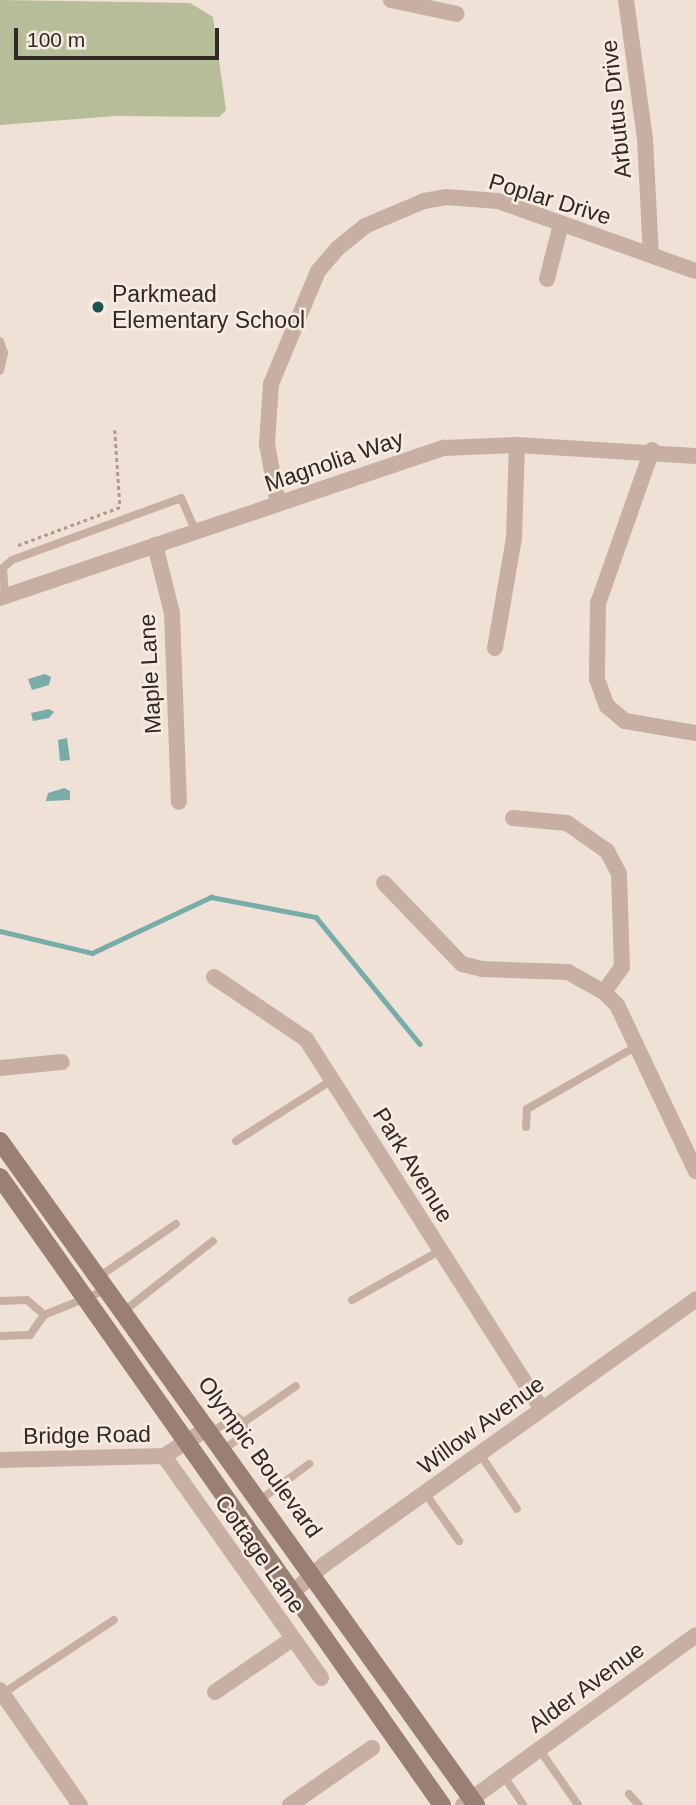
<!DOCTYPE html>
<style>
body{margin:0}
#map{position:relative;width:696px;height:1805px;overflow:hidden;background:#f0e1d7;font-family:Helvetica,sans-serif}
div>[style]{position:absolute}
.green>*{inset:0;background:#b5be98}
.water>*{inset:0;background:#77aca9}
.stream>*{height:4.5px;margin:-2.25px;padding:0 2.25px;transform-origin:2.25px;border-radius:2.25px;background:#77aca9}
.path>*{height:2.5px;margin-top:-1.25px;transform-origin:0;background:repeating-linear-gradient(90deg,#b39a8e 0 3.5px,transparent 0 7px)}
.lane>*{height:8px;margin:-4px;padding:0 4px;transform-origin:4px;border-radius:4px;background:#c7b0a3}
.street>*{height:16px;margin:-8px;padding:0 8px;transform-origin:8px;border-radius:8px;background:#c7b0a3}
.secondary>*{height:18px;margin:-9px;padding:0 9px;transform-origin:9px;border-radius:9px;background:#9a7f75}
.dots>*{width:19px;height:19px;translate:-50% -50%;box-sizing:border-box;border:4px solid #f8ece2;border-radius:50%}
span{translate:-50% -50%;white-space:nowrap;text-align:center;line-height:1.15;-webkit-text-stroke:5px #f8ece2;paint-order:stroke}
.street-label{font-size:23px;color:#322825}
.poi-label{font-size:23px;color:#322825}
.left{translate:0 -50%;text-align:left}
.scale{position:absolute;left:14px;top:28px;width:205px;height:32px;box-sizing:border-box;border:4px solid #322825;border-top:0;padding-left:9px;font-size:21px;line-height:24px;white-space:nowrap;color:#322825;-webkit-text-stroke:5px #f8ece2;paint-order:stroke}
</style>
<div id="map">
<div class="green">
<i style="clip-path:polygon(0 0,190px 3px,213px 17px,226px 110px,219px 117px,115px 116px,0 125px)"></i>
</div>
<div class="water">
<i style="clip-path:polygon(45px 674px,51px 677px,49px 685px,32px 690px,28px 679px)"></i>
<i style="clip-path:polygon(49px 709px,54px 712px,49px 718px,33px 721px,31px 713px)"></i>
<i style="clip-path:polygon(67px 738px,70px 760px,60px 761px,58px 740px)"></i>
<i style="clip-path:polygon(64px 788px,70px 791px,70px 800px,46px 801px,48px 793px)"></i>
</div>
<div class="stream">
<i style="left:0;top:931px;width:95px;rotate:13.4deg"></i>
<i style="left:92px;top:953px;width:132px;rotate:-25.2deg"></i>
<i style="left:211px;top:897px;width:107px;rotate:10.8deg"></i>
<i style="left:316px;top:917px;width:164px;rotate:50.7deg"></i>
</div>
<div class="path">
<i style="left:115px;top:430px;width:76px;rotate:86.2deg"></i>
<i style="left:18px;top:545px;width:109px;rotate:-20.4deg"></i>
</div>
<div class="lane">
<i style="left:0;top:341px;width:13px;rotate:72deg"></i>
<i style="left:4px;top:353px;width:18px;rotate:103deg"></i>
<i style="left:5px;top:596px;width:28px;rotate:-94deg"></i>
<i style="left:3px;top:568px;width:12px;rotate:-42deg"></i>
<i style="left:12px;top:560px;width:180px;rotate:-20.1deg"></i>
<i style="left:181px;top:498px;width:36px;rotate:66deg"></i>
<i style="left:526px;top:1127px;width:18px;rotate:-87deg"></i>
<i style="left:527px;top:1109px;width:127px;rotate:-29.8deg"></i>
<i style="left:236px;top:1141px;width:114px;rotate:-32.4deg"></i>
<i style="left:100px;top:1276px;width:92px;rotate:-34.4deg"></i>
<i style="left:352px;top:1300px;width:102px;rotate:-29.3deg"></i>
<i style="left:0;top:1301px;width:27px;rotate:-2deg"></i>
<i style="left:27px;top:1300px;width:23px;rotate:41deg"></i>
<i style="left:124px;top:1311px;width:113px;rotate:-38.2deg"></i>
<i style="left:0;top:1336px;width:30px;rotate:-2deg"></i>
<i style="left:30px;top:1335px;width:24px;rotate:-55deg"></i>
<i style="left:44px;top:1315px;width:67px;rotate:-22deg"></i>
<i style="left:244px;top:1422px;width:63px;rotate:-34.7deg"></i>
<i style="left:211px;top:1432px;width:30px;rotate:-30deg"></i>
<i style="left:237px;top:1417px;width:9px;rotate:36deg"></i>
<i style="left:224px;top:1449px;width:24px;rotate:-35deg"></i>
<i style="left:244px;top:1435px;width:13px;rotate:-90deg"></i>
<i style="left:480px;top:1454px;width:66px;rotate:56.1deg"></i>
<i style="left:425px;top:1493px;width:59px;rotate:54.7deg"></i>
<i style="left:260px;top:1500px;width:61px;rotate:-36.3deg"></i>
<i style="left:2px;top:1694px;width:134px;rotate:-33.5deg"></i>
<i style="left:539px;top:1749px;width:68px;rotate:55.1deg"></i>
<i style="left:503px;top:1775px;width:36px;rotate:56deg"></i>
<i style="left:629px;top:1794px;width:15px;rotate:48deg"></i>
</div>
<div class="street">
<i style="left:391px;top:0;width:67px;rotate:12deg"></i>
<i style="left:626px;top:0;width:139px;rotate:82.2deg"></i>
<i style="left:645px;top:138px;width:117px;rotate:87.1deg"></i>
<i style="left:547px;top:279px;width:57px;rotate:-75.7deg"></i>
<i style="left:652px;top:450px;width:162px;rotate:109.4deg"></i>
<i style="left:598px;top:603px;width:76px;rotate:90.8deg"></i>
<i style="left:597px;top:679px;width:29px;rotate:70deg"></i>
<i style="left:607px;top:706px;width:23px;rotate:40deg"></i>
<i style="left:625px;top:721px;width:72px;rotate:9.6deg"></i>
<i style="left:278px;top:504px;width:61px;rotate:-100.4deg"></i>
<i style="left:267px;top:444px;width:60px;rotate:-86.2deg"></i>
<i style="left:271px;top:384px;width:122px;rotate:-67.4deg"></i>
<i style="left:318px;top:271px;width:30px;rotate:-49deg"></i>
<i style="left:338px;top:248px;width:35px;rotate:-39deg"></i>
<i style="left:365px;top:226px;width:64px;rotate:-23deg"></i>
<i style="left:424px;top:201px;width:22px;rotate:-10deg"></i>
<i style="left:446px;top:197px;width:52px;rotate:4.4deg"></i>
<i style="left:498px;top:201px;width:210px;rotate:19.5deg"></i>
<i style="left:155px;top:545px;width:70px;rotate:76deg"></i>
<i style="left:172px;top:613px;width:189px;rotate:87.9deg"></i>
<i style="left:0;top:598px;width:469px;rotate:-18.7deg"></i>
<i style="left:444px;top:448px;width:73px;rotate:-2.4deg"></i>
<i style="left:517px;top:445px;width:179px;rotate:3.5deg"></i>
<i style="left:495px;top:648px;width:112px;rotate:-80.2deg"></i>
<i style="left:514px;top:538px;width:93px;rotate:-88.2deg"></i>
<i style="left:513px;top:818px;width:54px;rotate:5.3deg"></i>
<i style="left:567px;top:823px;width:49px;rotate:35deg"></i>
<i style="left:607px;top:851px;width:26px;rotate:62deg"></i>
<i style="left:619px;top:874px;width:93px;rotate:88.2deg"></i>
<i style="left:622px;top:967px;width:31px;rotate:126deg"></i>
<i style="left:384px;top:883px;width:112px;rotate:46.1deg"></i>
<i style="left:462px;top:964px;width:21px;rotate:14deg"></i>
<i style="left:482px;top:969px;width:86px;rotate:2deg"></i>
<i style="left:568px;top:972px;width:41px;rotate:29.1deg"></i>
<i style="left:604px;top:992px;width:18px;rotate:45deg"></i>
<i style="left:617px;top:1005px;width:184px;rotate:64.6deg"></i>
<i style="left:214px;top:977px;width:111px;rotate:34deg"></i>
<i style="left:306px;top:1039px;width:439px;rotate:57.5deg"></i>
<i style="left:0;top:1068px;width:62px;rotate:-5.5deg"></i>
<i style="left:164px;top:1456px;width:272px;rotate:54.7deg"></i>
<i style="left:0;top:1460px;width:164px;rotate:-1.4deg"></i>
<i style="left:164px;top:1456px;width:52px;rotate:-32.5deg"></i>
<i style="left:294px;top:1591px;width:41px;rotate:-41.1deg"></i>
<i style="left:325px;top:1564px;width:456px;rotate:-35.5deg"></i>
<i style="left:0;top:1690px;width:140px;rotate:55.2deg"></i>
<i style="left:215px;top:1692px;width:93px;rotate:-34.5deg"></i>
<i style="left:290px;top:1805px;width:100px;rotate:-34.8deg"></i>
<i style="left:463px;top:1805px;width:288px;rotate:-36.1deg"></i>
</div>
<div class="secondary">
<i style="left:0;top:1141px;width:817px;rotate:54.36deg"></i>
<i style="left:0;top:1177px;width:768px;rotate:54.86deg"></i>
</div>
<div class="dots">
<i style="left:98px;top:307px;background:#1c5250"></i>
</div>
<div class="street-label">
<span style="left:616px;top:109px;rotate:-96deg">Arbutus Drive</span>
<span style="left:550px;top:199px;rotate:17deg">Poplar Drive</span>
<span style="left:334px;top:461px;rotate:-19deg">Magnolia Way</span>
<span style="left:150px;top:674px;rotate:-93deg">Maple Lane</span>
<span style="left:413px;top:1165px;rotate:58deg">Park Avenue</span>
<span style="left:481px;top:1425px;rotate:-36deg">Willow Avenue</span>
<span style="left:87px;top:1435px;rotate:-1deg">Bridge Road</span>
<span style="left:260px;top:1457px;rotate:54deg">Olympic Boulevard</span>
<span style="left:260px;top:1554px;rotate:55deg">Cottage Lane</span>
<span style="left:586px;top:1687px;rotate:-36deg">Alder Avenue</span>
</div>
<div class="poi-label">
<span class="left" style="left:112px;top:307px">Parkmead<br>Elementary School</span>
</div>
<div class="scale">100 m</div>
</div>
